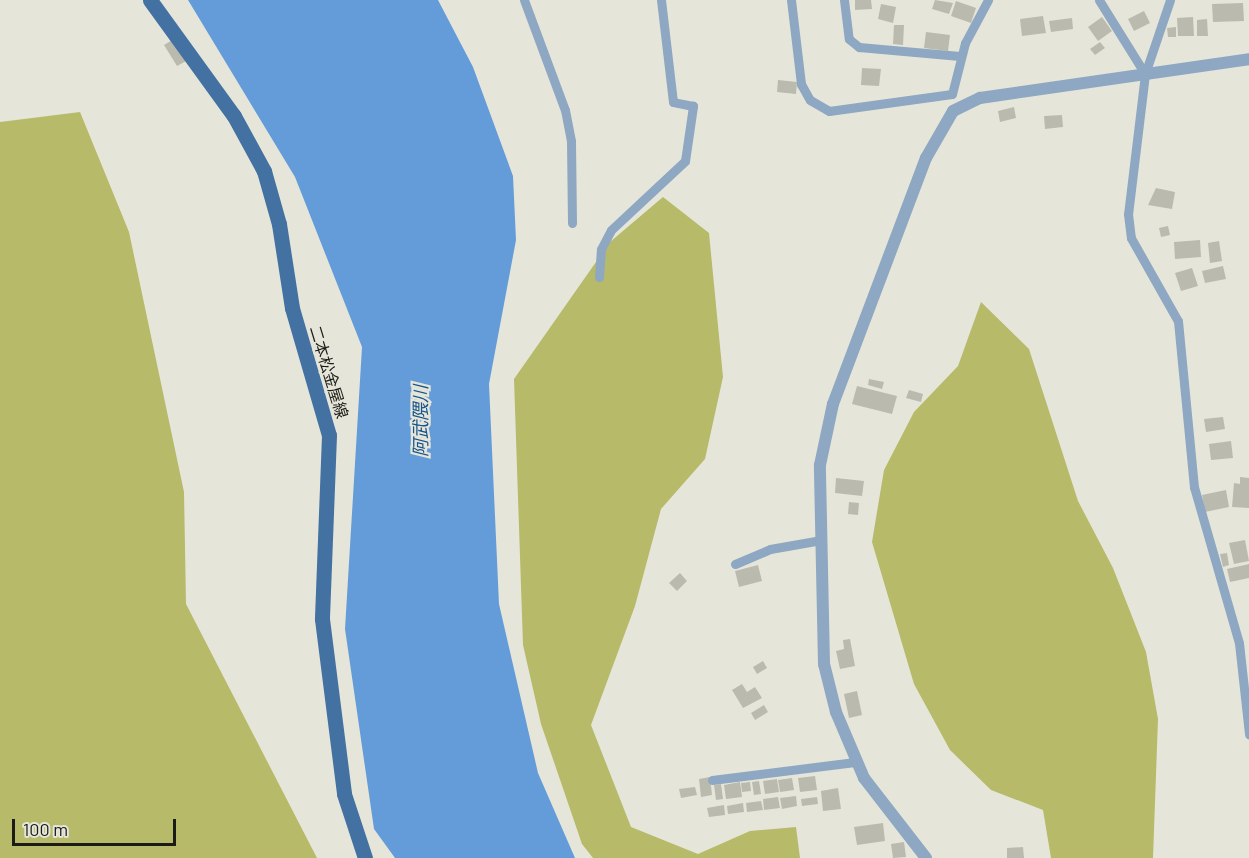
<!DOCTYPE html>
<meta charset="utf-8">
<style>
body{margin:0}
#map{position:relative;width:1249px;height:858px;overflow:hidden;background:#e5e6d9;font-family:Barlow,"Noto Sans JP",sans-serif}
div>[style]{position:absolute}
.green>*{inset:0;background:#b6ba69}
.water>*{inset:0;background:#649cd9}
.building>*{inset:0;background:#babbae}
.minor>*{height:9px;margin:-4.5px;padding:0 4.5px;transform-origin:4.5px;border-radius:4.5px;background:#8ea7c2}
.tertiary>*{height:12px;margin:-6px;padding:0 6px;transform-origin:6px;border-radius:6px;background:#8ea7c2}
.primary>*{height:15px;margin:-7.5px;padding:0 7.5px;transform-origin:7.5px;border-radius:7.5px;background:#4371a2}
span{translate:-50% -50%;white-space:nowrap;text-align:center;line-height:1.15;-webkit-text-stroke:4.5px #e5e6d9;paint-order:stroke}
.street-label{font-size:16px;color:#1b1c17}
.water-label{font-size:18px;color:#18538c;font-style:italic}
.scale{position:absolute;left:12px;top:819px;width:164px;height:27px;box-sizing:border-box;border:3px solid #1b1c17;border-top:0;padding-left:8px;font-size:18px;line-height:21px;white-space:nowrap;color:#1b1c17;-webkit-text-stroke:4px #e5e6d9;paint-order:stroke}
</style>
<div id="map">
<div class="green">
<i style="clip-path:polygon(80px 112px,129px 232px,184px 492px,186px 604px,317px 858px,0 858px,0 122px)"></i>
<i style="clip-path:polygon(663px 197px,709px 233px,723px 377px,705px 459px,661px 509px,635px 606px,591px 725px,631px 827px,698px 854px,750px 831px,796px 827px,800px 858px,593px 858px,582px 844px,541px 724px,523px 645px,514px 379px,610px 242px)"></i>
<i style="clip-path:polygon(981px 302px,1029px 349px,1078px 501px,1113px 568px,1146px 652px,1158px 719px,1153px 858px,1051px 858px,1043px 810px,991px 790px,950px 750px,914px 684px,872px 542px,884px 470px,914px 412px,958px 366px)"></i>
</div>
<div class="water">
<i style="clip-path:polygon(188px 0,438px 0,473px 67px,513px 176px,516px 240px,489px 384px,499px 604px,538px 773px,575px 858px,395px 858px,374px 829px,345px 629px,362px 347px,295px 177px)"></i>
</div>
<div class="building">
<i style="clip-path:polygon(855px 0,871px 0,872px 9px,855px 10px)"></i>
<i style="clip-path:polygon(935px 0,953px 3px,949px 14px,932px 9px)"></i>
<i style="clip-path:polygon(956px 1px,976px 8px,971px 23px,951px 16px)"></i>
<i style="clip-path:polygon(1243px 3px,1244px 21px,1213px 22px,1212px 4px)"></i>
<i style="clip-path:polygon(881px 4px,896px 7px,893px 23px,878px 19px)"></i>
<i style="clip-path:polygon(1144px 11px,1150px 23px,1134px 31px,1128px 19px)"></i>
<i style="clip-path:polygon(1043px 16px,1046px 33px,1022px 36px,1020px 19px)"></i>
<i style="clip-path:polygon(1102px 17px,1112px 31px,1098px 41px,1088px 27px)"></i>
<i style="clip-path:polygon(1193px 17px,1194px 36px,1178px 36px,1177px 18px)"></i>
<i style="clip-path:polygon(1072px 18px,1073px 29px,1051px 32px,1049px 21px)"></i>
<i style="clip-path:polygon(1207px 19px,1208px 36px,1197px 36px,1197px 20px)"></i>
<i style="clip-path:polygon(894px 25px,904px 25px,903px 45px,893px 44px)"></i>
<i style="clip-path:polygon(1176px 27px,1176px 37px,1168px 37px,1167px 28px)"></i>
<i style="clip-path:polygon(926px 32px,950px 35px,948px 51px,924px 48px)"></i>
<i style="clip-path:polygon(174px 39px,188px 60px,177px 66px,164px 45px)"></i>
<i style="clip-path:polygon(1100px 42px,1105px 48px,1095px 55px,1090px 49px)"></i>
<i style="clip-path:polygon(862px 68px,881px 69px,879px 86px,861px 85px)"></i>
<i style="clip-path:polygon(778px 80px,797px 82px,796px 94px,777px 92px)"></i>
<i style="clip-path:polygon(1014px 107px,1016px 118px,1000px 122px,998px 111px)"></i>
<i style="clip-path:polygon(1062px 115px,1063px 127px,1045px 129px,1044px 116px)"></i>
<i style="clip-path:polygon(1156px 188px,1175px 192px,1172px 209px,1148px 205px)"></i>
<i style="clip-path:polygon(1168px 226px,1170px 235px,1161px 237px,1159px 228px)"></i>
<i style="clip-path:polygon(1200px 240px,1201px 257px,1175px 259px,1174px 242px)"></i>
<i style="clip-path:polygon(1219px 241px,1222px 261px,1210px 263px,1208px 243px)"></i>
<i style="clip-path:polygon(1223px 266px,1226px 279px,1205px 283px,1202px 271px)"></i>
<i style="clip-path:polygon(1192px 268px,1198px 286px,1181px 291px,1175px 273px)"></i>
<i style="clip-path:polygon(869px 379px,884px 382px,882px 389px,868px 385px)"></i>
<i style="clip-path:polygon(857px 386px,897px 396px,892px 414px,852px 404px)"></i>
<i style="clip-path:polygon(909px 390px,923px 394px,921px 402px,906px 398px)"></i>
<i style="clip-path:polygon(1223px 417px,1225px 429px,1206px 432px,1204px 419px)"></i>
<i style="clip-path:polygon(1231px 441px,1233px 458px,1211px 460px,1209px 444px)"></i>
<i style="clip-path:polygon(1240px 477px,1249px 478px,1249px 508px,1232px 507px,1234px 483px,1240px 484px)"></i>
<i style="clip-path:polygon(836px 478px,864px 481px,862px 496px,835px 493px)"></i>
<i style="clip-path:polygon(1226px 490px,1229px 507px,1205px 512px,1202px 495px)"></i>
<i style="clip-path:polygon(849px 502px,859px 503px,858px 515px,848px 514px)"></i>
<i style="clip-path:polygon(1245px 540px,1249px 561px,1234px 564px,1229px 543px)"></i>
<i style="clip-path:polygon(1227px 553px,1229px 565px,1223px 567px,1220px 554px)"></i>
<i style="clip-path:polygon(1249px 564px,1249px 578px,1230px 582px,1227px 569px)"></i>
<i style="clip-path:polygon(758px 565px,762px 581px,739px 587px,735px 571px)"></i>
<i style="clip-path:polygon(680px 573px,687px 581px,677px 591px,669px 583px)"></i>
<i style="clip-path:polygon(850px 639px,855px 666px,840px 669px,836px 651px,844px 649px,843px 640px)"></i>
<i style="clip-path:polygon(763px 661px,767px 668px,757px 674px,753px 667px)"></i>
<i style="clip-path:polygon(742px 684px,747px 692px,755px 687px,762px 698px,743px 708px,732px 690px)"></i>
<i style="clip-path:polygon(857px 691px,862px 715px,849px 718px,844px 694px)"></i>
<i style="clip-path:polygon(764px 705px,768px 712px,755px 720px,751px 713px)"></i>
<i style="clip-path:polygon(815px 776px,817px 790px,800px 792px,798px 778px)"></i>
<i style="clip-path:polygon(710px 777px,712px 795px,701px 797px,699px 779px)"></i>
<i style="clip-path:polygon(792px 778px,794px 790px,780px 792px,778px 780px)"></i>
<i style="clip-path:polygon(777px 779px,779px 792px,765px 794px,763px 781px)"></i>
<i style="clip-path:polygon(759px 781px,761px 794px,754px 795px,752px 782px)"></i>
<i style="clip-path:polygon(740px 782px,742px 797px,726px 799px,724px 785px)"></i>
<i style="clip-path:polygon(750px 782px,751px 791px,742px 792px,741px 783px)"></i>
<i style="clip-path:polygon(721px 784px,723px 799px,716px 800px,714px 785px)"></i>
<i style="clip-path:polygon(695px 787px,697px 795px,681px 798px,679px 789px)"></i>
<i style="clip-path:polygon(838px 788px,841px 809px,823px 811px,821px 791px)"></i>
<i style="clip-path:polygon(796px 796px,797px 806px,782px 809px,780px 798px)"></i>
<i style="clip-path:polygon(778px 797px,780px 808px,764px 810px,763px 799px)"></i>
<i style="clip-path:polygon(817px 797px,818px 804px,802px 806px,801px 799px)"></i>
<i style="clip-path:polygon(761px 801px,763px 810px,747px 812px,746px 803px)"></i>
<i style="clip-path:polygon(743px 803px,744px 812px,728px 814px,727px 806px)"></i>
<i style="clip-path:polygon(724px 805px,725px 815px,709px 817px,707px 808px)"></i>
<i style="clip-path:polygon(883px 823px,885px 841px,857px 845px,854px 827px)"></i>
<i style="clip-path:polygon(904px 842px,906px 857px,893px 858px,891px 844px)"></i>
<i style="clip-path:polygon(1023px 847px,1024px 858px,1007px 858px,1007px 848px)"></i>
</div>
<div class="minor">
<i style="left:524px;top:0;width:117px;rotate:69.6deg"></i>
<i style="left:565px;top:110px;width:32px;rotate:79deg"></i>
<i style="left:571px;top:141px;width:82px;rotate:89.3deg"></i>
<i style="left:791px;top:0;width:85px;rotate:83.2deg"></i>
<i style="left:801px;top:84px;width:18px;rotate:61deg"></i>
<i style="left:810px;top:100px;width:22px;rotate:30deg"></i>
<i style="left:829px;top:111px;width:124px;rotate:-7.9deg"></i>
<i style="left:952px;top:94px;width:53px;rotate:-75.7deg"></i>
<i style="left:965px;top:43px;width:49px;rotate:-61.9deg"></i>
<i style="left:844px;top:0;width:39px;rotate:83deg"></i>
<i style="left:849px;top:39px;width:13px;rotate:39deg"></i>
<i style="left:859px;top:47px;width:101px;rotate:5.1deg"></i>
<i style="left:1099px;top:0;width:87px;rotate:58.1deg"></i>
<i style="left:1170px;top:0;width:78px;rotate:108.7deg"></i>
<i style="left:1145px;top:74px;width:141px;rotate:96.9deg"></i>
<i style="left:1128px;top:214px;width:24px;rotate:83deg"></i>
<i style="left:1131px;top:238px;width:95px;rotate:60.5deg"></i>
<i style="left:1178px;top:321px;width:167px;rotate:84.5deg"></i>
<i style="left:1194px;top:487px;width:162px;rotate:73.9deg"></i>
<i style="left:1239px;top:643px;width:92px;rotate:83.7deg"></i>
<i style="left:599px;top:277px;width:28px;rotate:-86deg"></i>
<i style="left:601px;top:249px;width:21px;rotate:-62deg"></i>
<i style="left:611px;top:230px;width:101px;rotate:-43deg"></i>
<i style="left:685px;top:161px;width:56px;rotate:-81.7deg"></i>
<i style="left:693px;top:106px;width:20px;rotate:-169deg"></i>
<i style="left:673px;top:102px;width:103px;rotate:-96.7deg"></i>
<i style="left:735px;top:564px;width:38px;rotate:-23deg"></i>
<i style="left:770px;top:549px;width:52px;rotate:-10deg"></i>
<i style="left:712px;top:780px;width:144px;rotate:-7.2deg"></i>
</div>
<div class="tertiary">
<i style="left:926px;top:858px;width:101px;rotate:-127.8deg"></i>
<i style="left:864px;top:778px;width:72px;rotate:-113deg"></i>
<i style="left:836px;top:712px;width:49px;rotate:-104deg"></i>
<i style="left:824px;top:664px;width:199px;rotate:-91.2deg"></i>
<i style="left:820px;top:465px;width:62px;rotate:-78deg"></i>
<i style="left:833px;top:404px;width:263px;rotate:-69.3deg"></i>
<i style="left:926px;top:158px;width:54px;rotate:-60.1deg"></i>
<i style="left:953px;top:111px;width:30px;rotate:-26deg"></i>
<i style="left:980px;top:98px;width:272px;rotate:-8.2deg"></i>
</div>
<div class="primary">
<i style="left:150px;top:0;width:143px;rotate:54.1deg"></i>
<i style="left:234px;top:116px;width:63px;rotate:61.4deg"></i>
<i style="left:264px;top:171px;width:55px;rotate:74.2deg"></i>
<i style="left:279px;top:224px;width:85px;rotate:81.2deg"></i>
<i style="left:292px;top:308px;width:132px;rotate:73.8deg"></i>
<i style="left:329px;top:435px;width:184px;rotate:92.2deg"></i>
<i style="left:322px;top:619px;width:176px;rotate:82.8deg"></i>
<i style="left:344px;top:794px;width:67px;rotate:71.8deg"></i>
</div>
<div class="street-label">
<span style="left:329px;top:372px;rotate:73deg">二本松金屋線</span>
</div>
<div class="water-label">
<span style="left:420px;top:421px;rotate:-90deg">阿武隈川</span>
</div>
<div class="scale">100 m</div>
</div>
